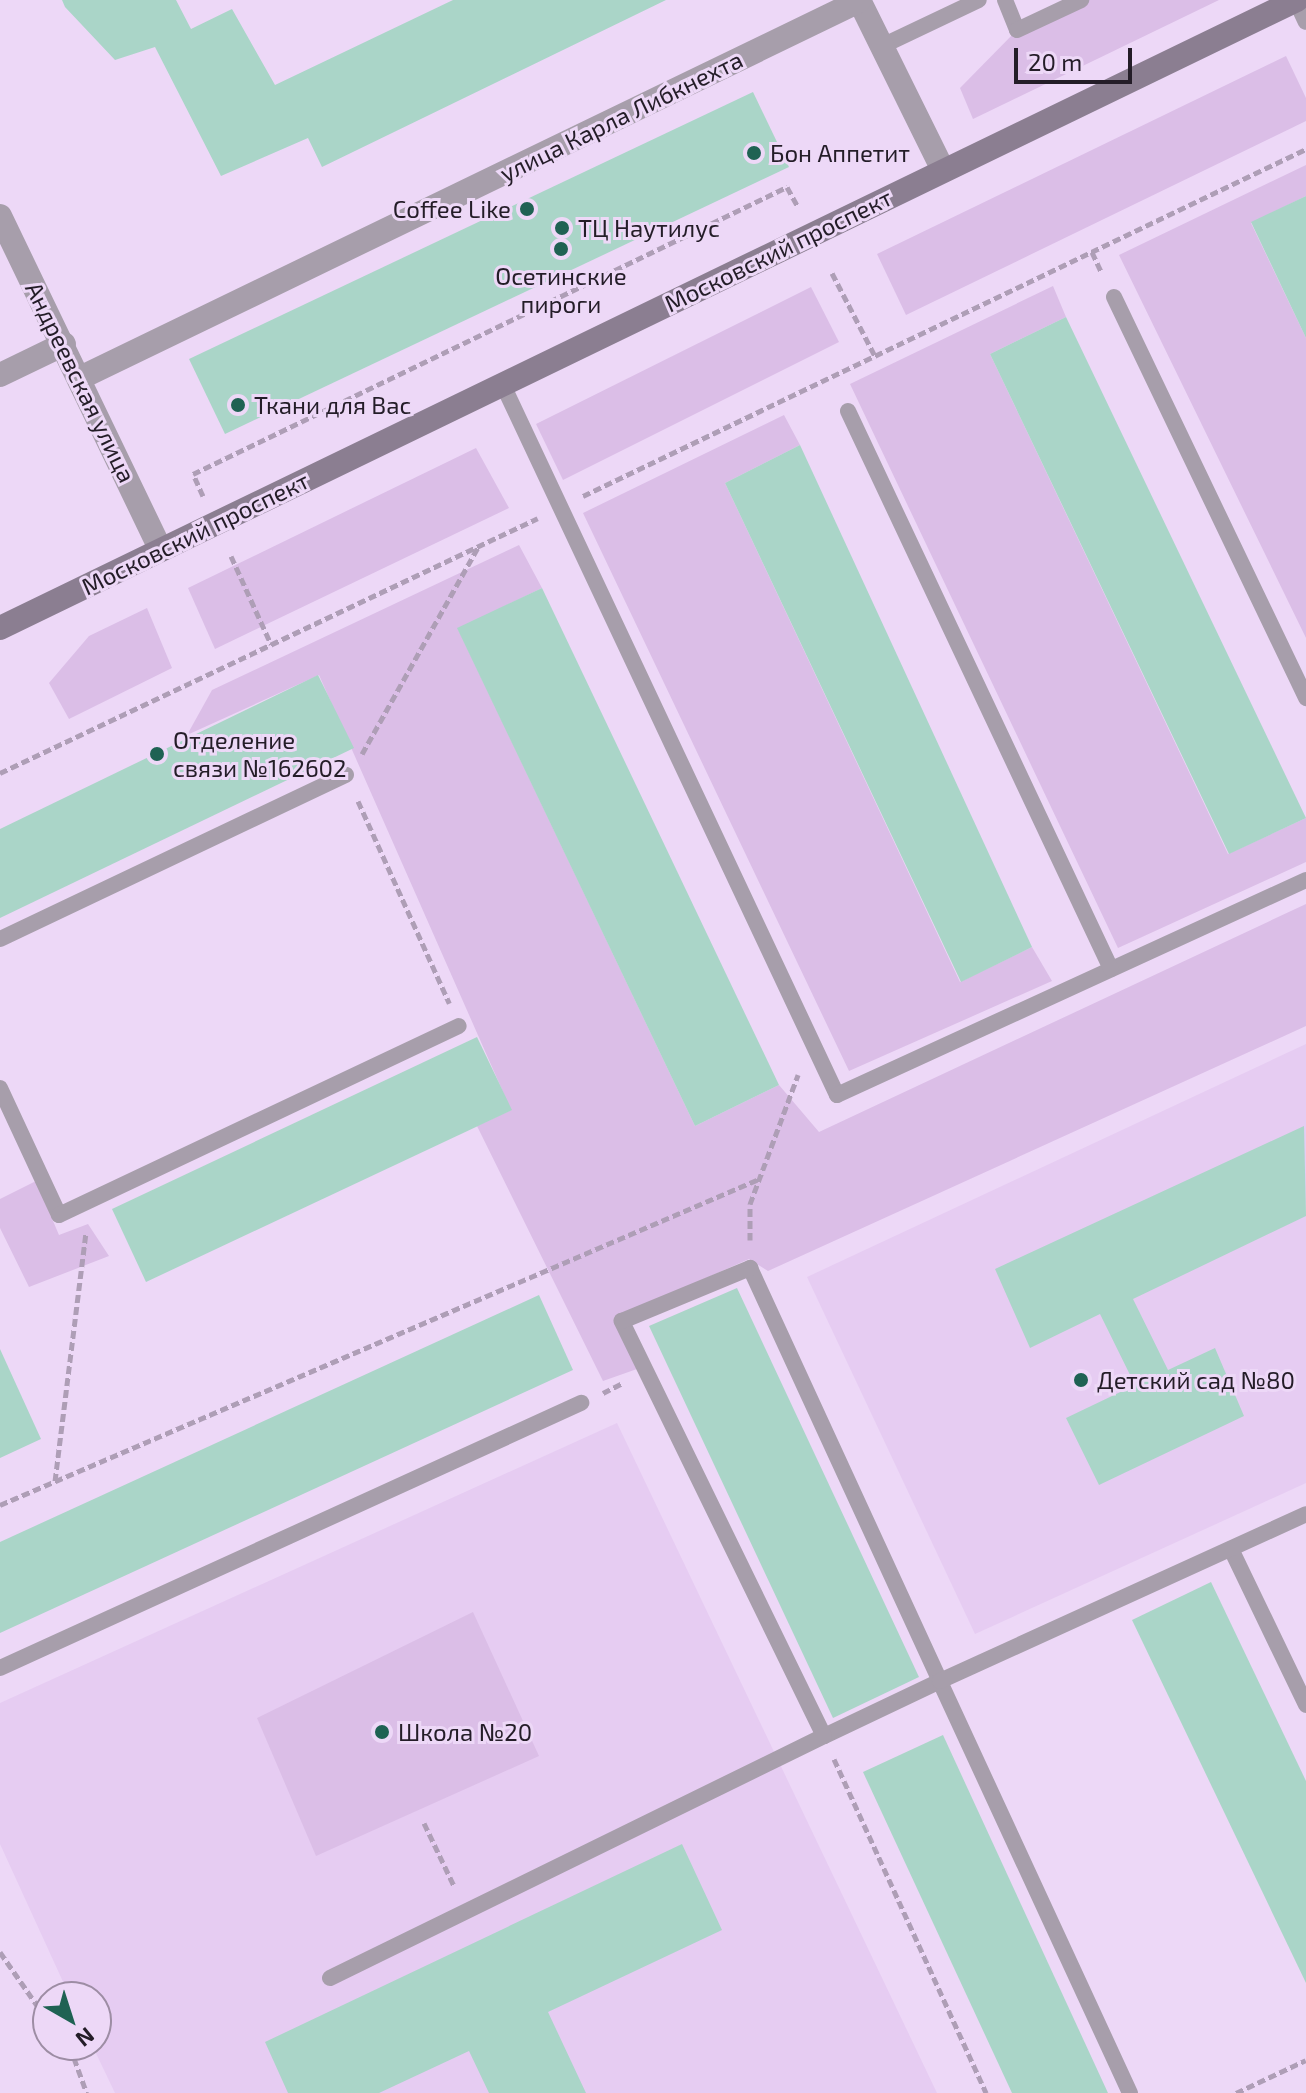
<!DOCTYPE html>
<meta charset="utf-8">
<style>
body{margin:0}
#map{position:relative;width:1306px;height:2093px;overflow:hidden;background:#edd8f7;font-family:"Exo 2",sans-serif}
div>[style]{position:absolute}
.built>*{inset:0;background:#e6ccf2}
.green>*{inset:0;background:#dbbee7}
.building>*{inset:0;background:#aad5c8}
.path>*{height:5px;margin-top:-2.5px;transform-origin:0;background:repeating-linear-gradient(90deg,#ae9eb6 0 8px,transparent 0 12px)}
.lane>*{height:16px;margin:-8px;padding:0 8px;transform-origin:8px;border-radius:8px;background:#a79eab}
.street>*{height:24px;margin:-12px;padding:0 12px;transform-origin:12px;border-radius:12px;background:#a79eab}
.secondary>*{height:24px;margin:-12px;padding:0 12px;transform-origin:12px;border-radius:12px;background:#8b7e91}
.dots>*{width:22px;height:22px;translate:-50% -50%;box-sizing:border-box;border:4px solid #edd8f7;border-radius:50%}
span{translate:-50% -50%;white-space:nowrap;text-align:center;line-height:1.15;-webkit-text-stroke:6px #edd8f7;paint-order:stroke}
.street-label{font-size:24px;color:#241d28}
.poi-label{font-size:24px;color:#241d28}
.left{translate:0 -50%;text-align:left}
.right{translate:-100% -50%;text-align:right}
.north{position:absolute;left:32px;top:1981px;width:80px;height:80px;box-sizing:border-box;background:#edd8f7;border:2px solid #9d8da4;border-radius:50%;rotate:141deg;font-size:22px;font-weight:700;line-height:32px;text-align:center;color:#241d28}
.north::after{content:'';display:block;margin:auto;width:28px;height:36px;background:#1f6253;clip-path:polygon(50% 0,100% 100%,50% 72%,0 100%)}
.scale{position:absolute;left:1014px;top:48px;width:118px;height:36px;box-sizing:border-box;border:4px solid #241d28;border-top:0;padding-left:10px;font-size:24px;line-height:28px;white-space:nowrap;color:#241d28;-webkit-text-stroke:6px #edd8f7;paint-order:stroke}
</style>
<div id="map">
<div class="built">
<i style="clip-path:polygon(1306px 1044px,1306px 1483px,975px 1634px,807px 1277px)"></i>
<i style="clip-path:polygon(617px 1423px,937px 2093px,115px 2093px,92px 2045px,96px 2045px,96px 1997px,70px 1997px,0 1844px,0 1703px)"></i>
</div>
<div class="green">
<i style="clip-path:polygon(1081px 0,1219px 0,973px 119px,960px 88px,1017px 30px)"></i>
<i style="clip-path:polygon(1286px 56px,1306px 98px,1306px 121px,906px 315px,877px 254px)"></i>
<i style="clip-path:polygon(1306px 165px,1306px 196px,1251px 223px,1306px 338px,1306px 638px,1119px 255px)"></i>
<i style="clip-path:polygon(1053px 286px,1066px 317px,990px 354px,1228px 854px,1306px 818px,1306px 862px,1118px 948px,850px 384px)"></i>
<i style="clip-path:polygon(811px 287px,839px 342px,563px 480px,536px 424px)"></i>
<i style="clip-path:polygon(784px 415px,800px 445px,725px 483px,960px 982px,1032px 947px,1052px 981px,849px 1071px,583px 513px)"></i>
<i style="clip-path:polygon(476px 448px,509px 508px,215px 649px,188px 588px)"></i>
<i style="clip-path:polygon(519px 545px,542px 588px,458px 629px,695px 1126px,779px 1085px,819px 1132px,1306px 904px,1306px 1026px,768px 1271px,749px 1259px,616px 1318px,637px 1369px,603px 1381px,477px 1126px,511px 1110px,319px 675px,187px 735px,212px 690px)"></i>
<i style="clip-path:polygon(147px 608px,172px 668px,69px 719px,49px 683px,89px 636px)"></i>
<i style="clip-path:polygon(36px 1181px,59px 1235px,88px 1224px,109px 1256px,29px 1287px,0 1228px,0 1199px)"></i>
<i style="clip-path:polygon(473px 1612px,539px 1756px,316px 1856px,257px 1718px)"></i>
</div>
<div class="building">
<i style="clip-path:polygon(62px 0,176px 0,191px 29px,232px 9px,275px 85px,453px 0,666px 0,322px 167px,308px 138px,221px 176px,155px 47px,115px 60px,65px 7px)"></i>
<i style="clip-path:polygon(753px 92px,789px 167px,225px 434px,189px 359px)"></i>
<i style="clip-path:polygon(1306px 196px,1306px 338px,1251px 222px)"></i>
<i style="clip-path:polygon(1066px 317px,1306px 818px,1229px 854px,990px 354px)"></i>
<i style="clip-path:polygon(800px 445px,1032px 947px,961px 982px,725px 483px)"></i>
<i style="clip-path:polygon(542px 588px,779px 1085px,695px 1126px,457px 628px)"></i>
<i style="clip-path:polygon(318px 675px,354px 748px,0 918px,0 829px)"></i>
<i style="clip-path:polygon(477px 1037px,512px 1110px,146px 1282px,112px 1209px)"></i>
<i style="clip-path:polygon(1304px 1126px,1306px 1216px,1133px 1299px,1168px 1370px,1215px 1348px,1244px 1416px,1099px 1485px,1066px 1418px,1135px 1385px,1100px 1314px,1030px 1348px,995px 1269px)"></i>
<i style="clip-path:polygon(737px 1288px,919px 1677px,833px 1718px,649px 1326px)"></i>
<i style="clip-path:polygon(539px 1295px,573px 1370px,0 1633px,0 1542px)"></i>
<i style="clip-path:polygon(0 1349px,41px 1439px,0 1458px)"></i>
<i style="clip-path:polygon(1211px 1582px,1306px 1781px,1306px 1983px,1132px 1620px)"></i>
<i style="clip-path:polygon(943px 1735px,1108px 2093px,1012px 2093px,863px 1772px)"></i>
<i style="clip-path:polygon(682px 1844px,722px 1930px,548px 2012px,586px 2093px,489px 2093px,469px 2051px,379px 2093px,288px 2093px,265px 2042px)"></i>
</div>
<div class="path">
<i style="left:1092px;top:252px;width:23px;rotate:65deg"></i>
<i style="left:832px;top:273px;width:93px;rotate:62.6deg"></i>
<i style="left:203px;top:496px;width:24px;rotate:-114deg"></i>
<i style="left:193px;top:474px;width:660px;rotate:-25.79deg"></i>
<i style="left:787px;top:187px;width:23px;rotate:61deg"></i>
<i style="left:583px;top:496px;width:802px;rotate:-25.64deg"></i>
<i style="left:231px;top:556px;width:97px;rotate:65.6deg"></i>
<i style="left:362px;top:754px;width:237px;rotate:-60.7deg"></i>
<i style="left:0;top:773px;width:595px;rotate:-25.36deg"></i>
<i style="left:358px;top:801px;width:222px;rotate:65.7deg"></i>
<i style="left:750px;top:1240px;width:36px;rotate:-90deg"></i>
<i style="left:750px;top:1204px;width:138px;rotate:-69.6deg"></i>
<i style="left:603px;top:1393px;width:22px;rotate:-27deg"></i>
<i style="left:55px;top:1481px;width:250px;rotate:-82.9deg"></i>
<i style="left:0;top:1505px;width:826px;rotate:-23.24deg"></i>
<i style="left:834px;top:1759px;width:367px;rotate:65.5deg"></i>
<i style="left:424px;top:1823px;width:70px;rotate:64.5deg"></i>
<i style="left:0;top:1952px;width:84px;rotate:55.2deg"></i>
<i style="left:65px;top:2045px;width:16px;rotate:55deg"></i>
<i style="left:74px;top:2058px;width:37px;rotate:70deg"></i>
<i style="left:1236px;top:2093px;width:77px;rotate:-25.2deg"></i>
</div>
<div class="lane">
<i style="left:1005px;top:0;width:32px;rotate:68deg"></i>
<i style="left:1017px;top:30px;width:71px;rotate:-25.1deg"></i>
<i style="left:1296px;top:1px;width:23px;rotate:65deg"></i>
<i style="left:882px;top:46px;width:107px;rotate:-25.4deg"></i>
<i style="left:1114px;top:297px;width:445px;rotate:64.4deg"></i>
<i style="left:502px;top:383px;width:787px;rotate:64.8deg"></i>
<i style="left:837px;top:1095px;width:516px;rotate:-24.63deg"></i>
<i style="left:848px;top:411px;width:617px;rotate:64.76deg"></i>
<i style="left:0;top:939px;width:383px;rotate:-25.4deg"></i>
<i style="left:0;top:1088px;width:140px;rotate:65.1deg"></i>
<i style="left:59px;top:1215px;width:442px;rotate:-25.3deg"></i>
<i style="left:750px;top:1268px;width:455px;rotate:65.3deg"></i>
<i style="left:940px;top:1681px;width:128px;rotate:154.6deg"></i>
<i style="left:824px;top:1736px;width:462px;rotate:-116deg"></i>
<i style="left:622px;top:1321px;width:139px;rotate:-22.5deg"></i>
<i style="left:1231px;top:1549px;width:173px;rotate:64.3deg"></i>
<i style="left:0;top:1668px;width:639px;rotate:-24.52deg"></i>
<i style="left:330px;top:1978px;width:550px;rotate:-26.1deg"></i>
<i style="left:1130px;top:2093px;width:454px;rotate:-114.8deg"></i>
<i style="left:940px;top:1681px;width:402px;rotate:-24.5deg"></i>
</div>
<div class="street">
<i style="left:859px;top:0;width:190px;rotate:63.7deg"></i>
<i style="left:0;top:216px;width:369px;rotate:64.3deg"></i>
<i style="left:0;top:375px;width:71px;rotate:-25.8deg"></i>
<i style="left:80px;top:378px;width:865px;rotate:-25.82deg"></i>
</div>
<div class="secondary">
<i style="left:0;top:628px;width:1441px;rotate:-25.84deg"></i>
</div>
<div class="dots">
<i style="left:754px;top:153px;background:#1f6253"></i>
<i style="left:527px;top:209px;background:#1f6253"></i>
<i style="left:562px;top:228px;background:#1f6253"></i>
<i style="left:561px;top:249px;background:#1f6253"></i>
<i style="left:238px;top:405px;background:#1f6253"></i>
<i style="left:157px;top:754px;background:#1f6253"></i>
<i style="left:1081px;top:1380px;background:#1f6253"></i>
<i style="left:382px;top:1732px;background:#1f6253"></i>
</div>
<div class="street-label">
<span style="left:621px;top:116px;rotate:-26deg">улица Карла Либкнехта</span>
<span style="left:778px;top:250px;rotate:-26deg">Московский проспект</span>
<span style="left:81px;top:382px;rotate:64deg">Андреевская улица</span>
<span style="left:195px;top:533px;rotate:-26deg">Московский проспект</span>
</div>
<div class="poi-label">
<span class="left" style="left:770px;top:153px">Бон Аппетит</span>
<span class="right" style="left:511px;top:209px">Coffee Like</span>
<span class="left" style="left:578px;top:228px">ТЦ Наутилус</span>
<span style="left:561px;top:290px">Осетинские<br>пироги</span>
<span class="left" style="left:254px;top:405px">Ткани для Вас</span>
<span class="left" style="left:173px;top:754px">Отделение<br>связи №162602</span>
<span class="left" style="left:1097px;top:1380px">Детский сад №80</span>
<span class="left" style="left:398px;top:1732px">Школа №20</span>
</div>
<div class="north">N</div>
<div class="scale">20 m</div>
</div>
